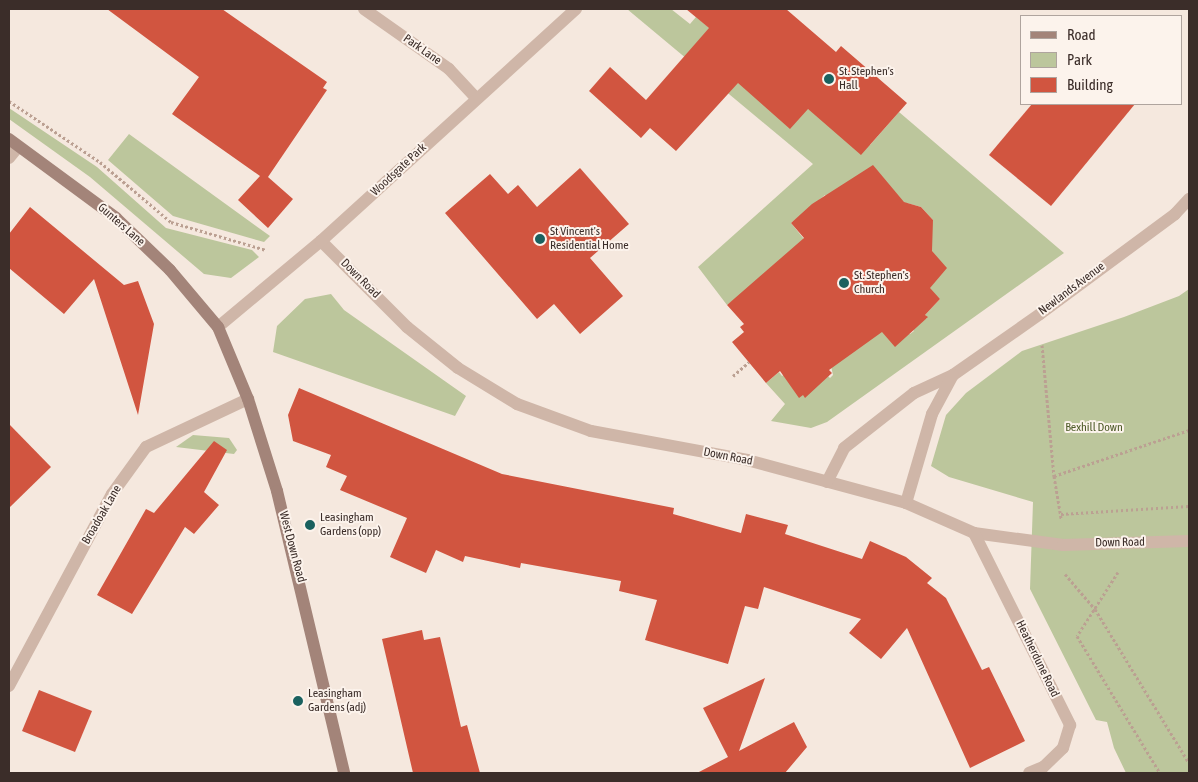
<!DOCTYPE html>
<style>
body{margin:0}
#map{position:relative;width:1198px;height:782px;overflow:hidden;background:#f5e8de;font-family:"Asap Condensed",sans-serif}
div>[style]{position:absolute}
.green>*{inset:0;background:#bcc69c}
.building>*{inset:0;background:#d15540}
.path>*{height:3px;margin-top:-1.5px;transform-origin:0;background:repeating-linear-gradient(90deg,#bba092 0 2.5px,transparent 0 5px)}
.street>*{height:12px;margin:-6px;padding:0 6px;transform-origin:6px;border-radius:6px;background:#cfb6a8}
.secondary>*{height:12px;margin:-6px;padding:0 6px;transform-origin:6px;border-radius:6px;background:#a38479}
.dots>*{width:14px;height:14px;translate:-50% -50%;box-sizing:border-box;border:2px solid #fcf3ec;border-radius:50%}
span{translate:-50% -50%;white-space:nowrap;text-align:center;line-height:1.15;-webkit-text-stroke:4px #fcf3ec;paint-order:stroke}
.street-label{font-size:12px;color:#3b2d29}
.poi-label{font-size:12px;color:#3b2d29}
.left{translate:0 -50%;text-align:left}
.park-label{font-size:12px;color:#4f5c2a}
.frame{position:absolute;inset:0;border:10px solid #3b2d29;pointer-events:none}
.legend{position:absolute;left:1020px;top:15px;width:162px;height:90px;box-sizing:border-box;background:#fcf3ec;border:1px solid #afa49e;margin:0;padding:6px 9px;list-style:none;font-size:15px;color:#3b2d29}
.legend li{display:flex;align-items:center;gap:10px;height:25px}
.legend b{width:25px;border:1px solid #afa49e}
</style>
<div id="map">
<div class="green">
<i style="clip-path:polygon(627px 9px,671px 9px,690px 24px,696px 17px,808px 109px,859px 136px,870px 145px,899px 112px,1064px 253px,827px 422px,811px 428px,771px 421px,785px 404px,766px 383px,779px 372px,782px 376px,785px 374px,803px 395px,827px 375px,830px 378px,833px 375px,831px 366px,878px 327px,910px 334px,914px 331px,911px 327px,927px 318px,925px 315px,940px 299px,925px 287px,926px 248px,933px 220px,921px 207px,907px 203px,828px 199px,825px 195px,791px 223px,808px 244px,727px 305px,698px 267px,813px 164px)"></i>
<i style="clip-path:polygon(9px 108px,97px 167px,166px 228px,252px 250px,259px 257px,231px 278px,204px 274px,90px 177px,9px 119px)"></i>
<i style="clip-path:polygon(129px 134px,256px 226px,270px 236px,264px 242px,173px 216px,108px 160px)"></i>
<i style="clip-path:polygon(1189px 289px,1189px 773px,1126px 773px,1114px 748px,1107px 722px,1096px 720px,1030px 589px,1033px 502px,949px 477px,931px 466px,946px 415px,966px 393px,1022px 351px,1124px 317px,1179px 296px)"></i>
<i style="clip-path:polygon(331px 294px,344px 310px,466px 396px,455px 416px,273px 352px,277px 326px,305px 299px)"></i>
<i style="clip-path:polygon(193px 435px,229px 438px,237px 450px,234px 454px,176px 447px)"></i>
</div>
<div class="building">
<i style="clip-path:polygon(107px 9px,222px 9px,327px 82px,323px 88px,327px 90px,268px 177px,293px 199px,268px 228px,238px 200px,260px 176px,172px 114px,199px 77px)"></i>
<i style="clip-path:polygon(686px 9px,786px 9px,836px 52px,841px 46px,907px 103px,861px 155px,808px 109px,790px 129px,738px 83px,676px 151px,650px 128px,641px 138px,589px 91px,610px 67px,646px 100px,709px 28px)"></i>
<i style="clip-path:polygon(1032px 104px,1135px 104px,1051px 206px,989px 155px)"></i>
<i style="clip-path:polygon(873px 165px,904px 202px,921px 207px,933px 220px,932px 251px,947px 268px,930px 288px,940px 299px,925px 315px,928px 317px,895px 347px,882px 332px,829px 370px,832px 373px,805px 398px,803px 395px,799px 398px,780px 371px,766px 383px,732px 342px,744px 332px,740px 327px,744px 324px,727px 305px,804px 238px,791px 223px,812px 204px)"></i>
<i style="clip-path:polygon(580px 168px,629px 224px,590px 258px,623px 296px,580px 334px,554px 304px,537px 319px,445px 213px,490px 174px,508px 194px,518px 185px,537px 207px)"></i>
<i style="clip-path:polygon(30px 207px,124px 285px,138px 281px,154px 324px,138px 415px,94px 279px,64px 314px,9px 268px,9px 234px)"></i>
<i style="clip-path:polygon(299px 388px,502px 474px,674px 508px,673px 514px,741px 533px,746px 514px,788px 525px,785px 534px,862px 559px,870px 541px,906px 557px,932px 578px,927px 583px,946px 598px,982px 670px,989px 667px,1025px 741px,970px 768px,907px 628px,881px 659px,849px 633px,861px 619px,764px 587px,758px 609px,745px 606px,728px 664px,645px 640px,657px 600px,619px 591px,621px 581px,521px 563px,520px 568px,465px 556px,463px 562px,436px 550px,426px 573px,390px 557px,407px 518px,340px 490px,347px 476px,326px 467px,331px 455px,293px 441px,288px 415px)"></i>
<i style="clip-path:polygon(9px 424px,51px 467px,9px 508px)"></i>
<i style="clip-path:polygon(214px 441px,227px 450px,204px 492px,219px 505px,194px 534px,185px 527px,132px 614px,97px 595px,146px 509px,154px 513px)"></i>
<i style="clip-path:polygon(422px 630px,424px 640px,440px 637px,461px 727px,467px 725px,480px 773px,413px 773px,382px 639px)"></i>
<i style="clip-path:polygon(765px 678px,739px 751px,794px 722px,807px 747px,785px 773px,697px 773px,728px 757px,703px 708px)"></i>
<i style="clip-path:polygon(39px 690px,92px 711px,75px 752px,22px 731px)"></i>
</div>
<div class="path">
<i style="left:9px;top:101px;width:110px;rotate:33.8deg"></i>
<i style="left:100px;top:162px;width:93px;rotate:40.2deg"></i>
<i style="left:171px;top:222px;width:99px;rotate:16.4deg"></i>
<i style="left:1042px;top:345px;width:132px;rotate:84.8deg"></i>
<i style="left:1054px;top:476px;width:43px;rotate:80.5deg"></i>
<i style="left:733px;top:376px;width:21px;rotate:-41deg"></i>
<i style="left:1054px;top:476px;width:143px;rotate:-18.8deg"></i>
<i style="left:1061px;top:514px;width:128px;rotate:-3.6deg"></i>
<i style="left:1118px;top:572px;width:76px;rotate:122.6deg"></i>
<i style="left:1077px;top:636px;width:160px;rotate:58.8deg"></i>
<i style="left:1065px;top:574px;width:46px;rotate:49.4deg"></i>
<i style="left:1095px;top:609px;width:180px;rotate:58.6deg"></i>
</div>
<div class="street">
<i style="left:364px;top:9px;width:104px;rotate:35.2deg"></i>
<i style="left:449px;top:69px;width:40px;rotate:47deg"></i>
<i style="left:9px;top:158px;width:14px;rotate:-51deg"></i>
<i style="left:321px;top:241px;width:122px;rotate:45deg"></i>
<i style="left:407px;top:327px;width:65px;rotate:38.8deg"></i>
<i style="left:458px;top:368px;width:69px;rotate:31.4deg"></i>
<i style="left:517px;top:404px;width:79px;rotate:20deg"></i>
<i style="left:591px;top:431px;width:159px;rotate:10.5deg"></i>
<i style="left:747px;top:460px;width:165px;rotate:15.1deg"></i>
<i style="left:906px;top:503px;width:74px;rotate:23.8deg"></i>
<i style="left:974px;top:533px;width:90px;rotate:7.7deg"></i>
<i style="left:1063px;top:545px;width:126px;rotate:-1.8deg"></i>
<i style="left:218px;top:327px;width:134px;rotate:-39.9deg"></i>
<i style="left:321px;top:241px;width:345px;rotate:-42.3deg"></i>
<i style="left:827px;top:482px;width:38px;rotate:-63deg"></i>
<i style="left:844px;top:448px;width:89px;rotate:-38.2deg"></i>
<i style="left:914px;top:393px;width:43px;rotate:-24.8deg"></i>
<i style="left:953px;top:375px;width:106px;rotate:-35deg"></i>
<i style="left:1040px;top:314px;width:168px;rotate:-36.5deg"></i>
<i style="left:1175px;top:214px;width:21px;rotate:-47deg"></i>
<i style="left:906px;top:503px;width:93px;rotate:-73.7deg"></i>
<i style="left:932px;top:414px;width:44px;rotate:-61.7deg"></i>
<i style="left:974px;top:533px;width:215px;rotate:63.4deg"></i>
<i style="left:1070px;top:725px;width:24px;rotate:107deg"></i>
<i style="left:1063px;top:748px;width:28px;rotate:136deg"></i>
<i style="left:1043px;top:767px;width:15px;rotate:157deg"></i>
<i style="left:9px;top:686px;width:218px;rotate:-61.8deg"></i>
<i style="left:112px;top:494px;width:58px;rotate:-54.1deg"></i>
<i style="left:146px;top:447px;width:113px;rotate:-25.2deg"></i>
</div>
<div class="secondary">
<i style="left:9px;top:139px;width:133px;rotate:36.4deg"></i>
<i style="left:116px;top:218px;width:75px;rotate:43.9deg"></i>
<i style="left:170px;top:270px;width:75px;rotate:49.9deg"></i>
<i style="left:218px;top:327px;width:78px;rotate:67.4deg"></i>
<i style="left:248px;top:399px;width:96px;rotate:72.5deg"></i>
<i style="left:277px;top:491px;width:290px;rotate:76.6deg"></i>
</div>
<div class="dots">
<i style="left:829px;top:79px;background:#1a615f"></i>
<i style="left:540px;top:239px;background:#1a615f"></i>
<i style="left:844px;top:283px;background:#1a615f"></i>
<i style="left:310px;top:525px;background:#1a615f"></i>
<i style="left:298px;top:701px;background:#1a615f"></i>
</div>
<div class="street-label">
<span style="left:422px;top:50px;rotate:35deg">Park Lane</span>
<span style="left:399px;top:170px;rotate:-43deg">Woodsgate Park</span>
<span style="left:121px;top:225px;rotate:41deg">Gunters Lane</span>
<span style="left:360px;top:279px;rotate:45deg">Down Road</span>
<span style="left:1072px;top:289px;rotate:-37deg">Newlands Avenue</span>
<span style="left:728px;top:457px;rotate:11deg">Down Road</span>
<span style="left:102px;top:515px;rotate:-60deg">Broadoak Lane</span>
<span style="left:1120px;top:543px;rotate:-1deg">Down Road</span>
<span style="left:292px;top:547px;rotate:75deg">West Down Road</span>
<span style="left:1037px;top:659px;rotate:64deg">Heatherdune Road</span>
</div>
<div class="poi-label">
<span class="left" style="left:839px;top:79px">St. Stephen's<br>Hall</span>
<span class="left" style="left:550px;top:239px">St Vincent's<br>Residential Home</span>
<span class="left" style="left:854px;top:283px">St. Stephen's<br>Church</span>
<span class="left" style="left:320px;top:525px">Leasingham<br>Gardens (opp)</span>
<span class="left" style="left:308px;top:701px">Leasingham<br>Gardens (adj)</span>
</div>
<div class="park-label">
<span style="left:1094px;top:428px">Bexhill Down</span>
</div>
<div class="frame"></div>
<ul class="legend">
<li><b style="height:6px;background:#a38479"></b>Road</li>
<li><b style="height:14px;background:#bcc69c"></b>Park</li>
<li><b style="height:14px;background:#d15540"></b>Building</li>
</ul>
</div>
